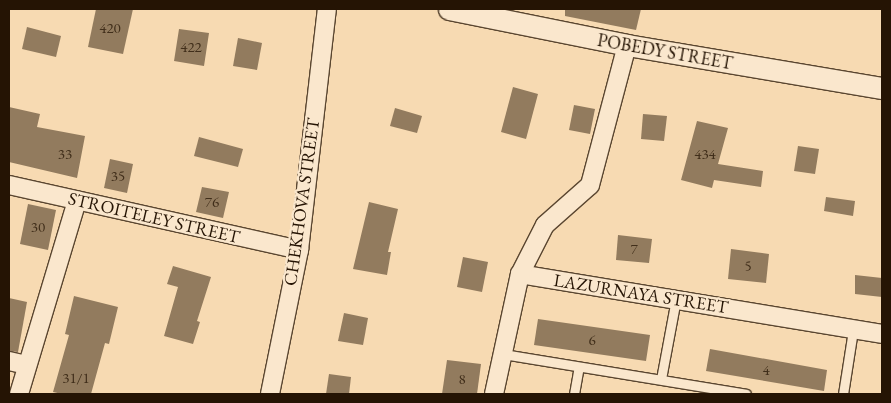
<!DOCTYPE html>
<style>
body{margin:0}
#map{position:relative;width:891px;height:403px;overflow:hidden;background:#f7dab2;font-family:"EB Garamond",serif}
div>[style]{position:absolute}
.building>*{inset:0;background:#927b5e}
.roads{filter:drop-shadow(1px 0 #5a4630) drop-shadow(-1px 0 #5a4630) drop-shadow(0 1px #5a4630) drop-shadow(0 -1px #5a4630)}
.service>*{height:9px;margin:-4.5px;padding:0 4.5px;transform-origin:4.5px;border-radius:4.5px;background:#fae7cd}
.minor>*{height:18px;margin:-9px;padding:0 9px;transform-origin:9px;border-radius:9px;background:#fae7cd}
.tertiary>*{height:21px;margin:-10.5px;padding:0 10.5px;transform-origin:10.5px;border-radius:10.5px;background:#fae7cd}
span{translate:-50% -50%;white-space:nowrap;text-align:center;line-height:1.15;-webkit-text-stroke:4.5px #fae7cd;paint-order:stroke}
.number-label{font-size:15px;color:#402e1a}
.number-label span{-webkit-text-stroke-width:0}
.street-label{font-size:18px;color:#251404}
.frame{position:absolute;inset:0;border:10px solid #251404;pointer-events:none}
</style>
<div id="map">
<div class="building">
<i style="clip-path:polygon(96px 9px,133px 9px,123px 54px,88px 47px)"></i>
<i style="clip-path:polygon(565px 9px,641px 9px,636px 30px,565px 16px)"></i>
<i style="clip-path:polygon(27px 27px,61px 36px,56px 57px,22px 49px)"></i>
<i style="clip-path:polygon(179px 29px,209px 33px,204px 66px,174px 61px)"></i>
<i style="clip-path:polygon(238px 38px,262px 43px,257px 70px,233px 66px)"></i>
<i style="clip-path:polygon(513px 87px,538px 94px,526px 139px,501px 132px)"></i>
<i style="clip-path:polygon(574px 105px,595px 109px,590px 134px,569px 130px)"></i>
<i style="clip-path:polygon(9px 107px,40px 114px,37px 127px,85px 136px,77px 178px,9px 162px)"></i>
<i style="clip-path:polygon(395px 108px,422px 116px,417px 133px,390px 126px)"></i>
<i style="clip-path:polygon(643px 114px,667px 116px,664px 141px,641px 139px)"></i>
<i style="clip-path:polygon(697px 121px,728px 128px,718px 164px,763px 171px,761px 187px,714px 180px,712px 188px,681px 180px)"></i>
<i style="clip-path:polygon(199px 137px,243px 149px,238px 167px,194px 156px)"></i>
<i style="clip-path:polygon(798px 146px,819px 149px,815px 174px,794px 171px)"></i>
<i style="clip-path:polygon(110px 159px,133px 164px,127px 193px,104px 188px)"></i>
<i style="clip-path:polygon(202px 187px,229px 192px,223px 218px,196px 212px)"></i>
<i style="clip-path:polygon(826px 197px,855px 201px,853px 216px,824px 211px)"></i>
<i style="clip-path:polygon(369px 202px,398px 209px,388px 252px,391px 252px,387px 275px,353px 269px)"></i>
<i style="clip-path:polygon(28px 204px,56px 210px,48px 250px,20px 244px)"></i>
<i style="clip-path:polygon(618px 235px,652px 239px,649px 263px,616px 260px)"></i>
<i style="clip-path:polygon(731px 249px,769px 254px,766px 283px,728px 279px)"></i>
<i style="clip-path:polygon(463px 257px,488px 262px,482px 292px,457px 287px)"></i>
<i style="clip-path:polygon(173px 266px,211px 277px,197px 321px,200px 322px,193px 344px,164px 336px,178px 287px,167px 284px)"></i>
<i style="clip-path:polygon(855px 275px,882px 278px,882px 297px,855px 294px)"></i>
<i style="clip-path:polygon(74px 296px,118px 307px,109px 344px,105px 343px,91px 394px,62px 394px,53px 392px,69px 335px,65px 334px)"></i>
<i style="clip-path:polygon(9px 298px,27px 302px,18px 352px,9px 351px)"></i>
<i style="clip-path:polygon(344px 313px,368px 318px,363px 345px,338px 341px)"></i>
<i style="clip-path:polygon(538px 319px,650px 335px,646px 361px,534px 345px)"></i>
<i style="clip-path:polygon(710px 349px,827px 370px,824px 391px,706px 371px)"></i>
<i style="clip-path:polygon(447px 360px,481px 364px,477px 394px,442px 394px)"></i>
<i style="clip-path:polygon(329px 374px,351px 377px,349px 394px,326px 394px)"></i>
</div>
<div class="roads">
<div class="service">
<i style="left:503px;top:354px;width:246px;rotate:9.3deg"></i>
<i style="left:661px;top:379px;width:81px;rotate:-79.4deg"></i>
<i style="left:574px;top:394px;width:27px;rotate:-80deg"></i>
<i style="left:843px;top:394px;width:65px;rotate:-81.1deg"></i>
</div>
<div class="minor">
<i style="left:9px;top:185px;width:297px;rotate:12.6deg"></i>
<i style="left:520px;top:274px;width:367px;rotate:9.4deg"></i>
<i style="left:9px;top:361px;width:17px;rotate:13deg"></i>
<i style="left:19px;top:394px;width:202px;rotate:-73.3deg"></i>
<i style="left:270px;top:394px;width:147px;rotate:-78.6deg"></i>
<i style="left:299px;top:250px;width:243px;rotate:-83.4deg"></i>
<i style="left:494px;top:394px;width:123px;rotate:-77.8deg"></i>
<i style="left:520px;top:274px;width:55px;rotate:-63deg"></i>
<i style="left:545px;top:225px;width:60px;rotate:-41.6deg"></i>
<i style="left:590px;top:185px;width:145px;rotate:-75.2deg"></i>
</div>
<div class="tertiary">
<i style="left:449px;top:9px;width:182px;rotate:11.4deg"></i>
<i style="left:627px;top:45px;width:259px;rotate:9.6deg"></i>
</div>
</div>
<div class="number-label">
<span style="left:110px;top:28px">420</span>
<span style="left:191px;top:47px">422</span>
<span style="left:65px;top:154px">33</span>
<span style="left:705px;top:154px">434</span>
<span style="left:118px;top:176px">35</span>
<span style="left:212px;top:202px">76</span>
<span style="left:38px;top:227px">30</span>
<span style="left:634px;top:249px">7</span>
<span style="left:748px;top:266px">5</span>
<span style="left:592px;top:340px">6</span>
<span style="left:766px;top:370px">4</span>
<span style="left:76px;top:378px">31/1</span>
<span style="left:462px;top:379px">8</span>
</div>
<div class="street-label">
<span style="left:665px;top:52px;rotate:10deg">POBEDY STREET</span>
<span style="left:302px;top:202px;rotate:-82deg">CHEKHOVA STREET</span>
<span style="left:154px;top:218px;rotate:13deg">STROITELEY STREET</span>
<span style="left:641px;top:294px;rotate:9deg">LAZURNAYA STREET</span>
</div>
<div class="frame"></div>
</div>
